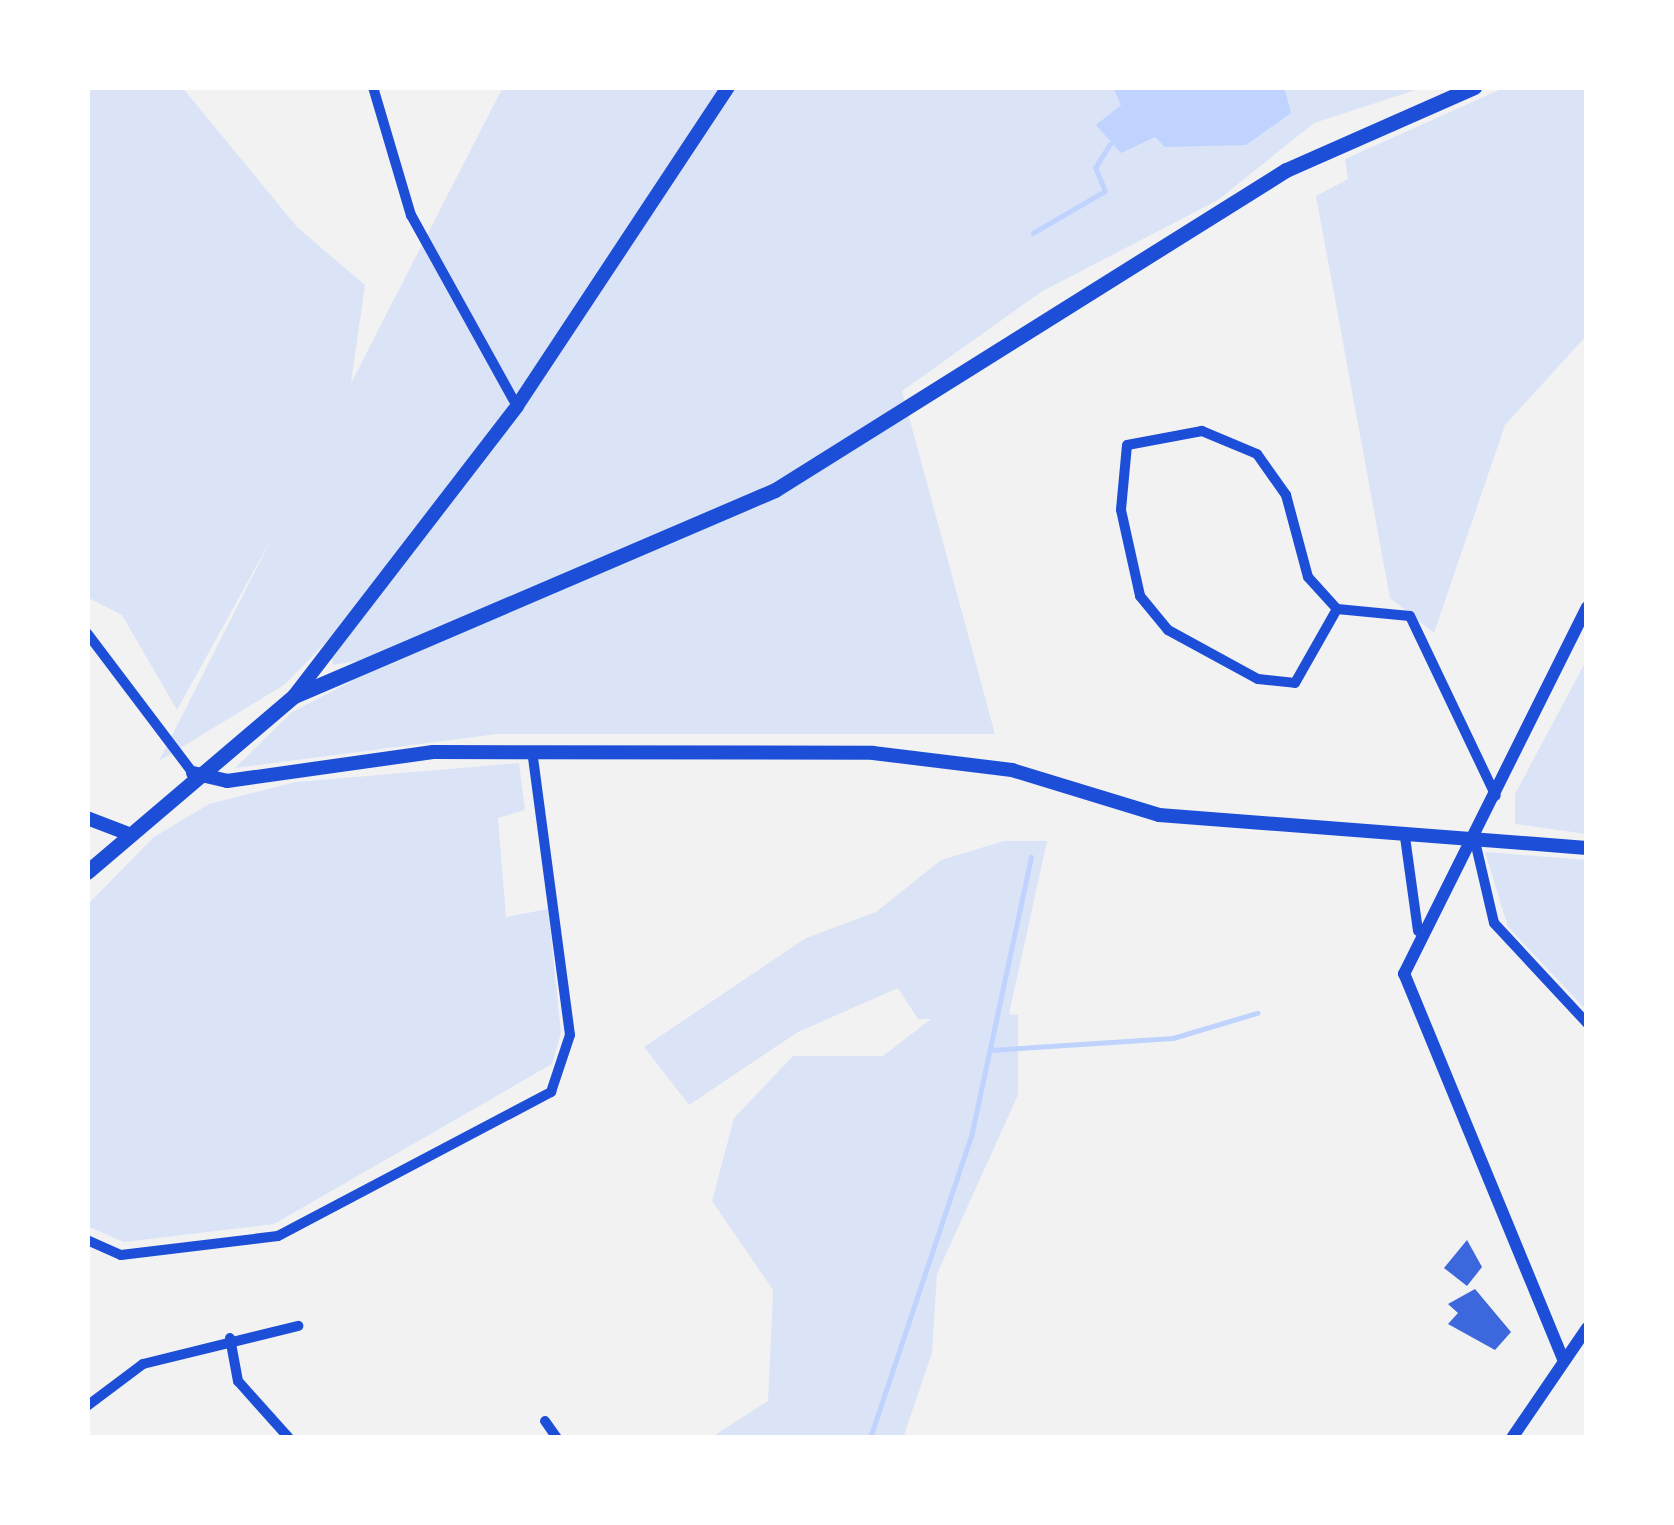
<!DOCTYPE html>
<style>
body{margin:0}
#map{position:relative;width:1674px;height:1525px;overflow:hidden;background:#f2f2f2;font-family:Jost,sans-serif}
div>[style]{position:absolute}
.green>*{inset:0;background:#dbe4f7}
.water>*{inset:0;background:#bfd3fe}
.stream>*{height:4.5px;margin:-2.25px;padding:0 2.25px;transform-origin:2.25px;border-radius:2.25px;background:#bfd3fe}
.building>*{inset:0;background:#3d67dc}
.minor>*{height:10px;margin:-5px;padding:0 5px;transform-origin:5px;border-radius:5px;background:#1d4ed8}
.tertiary>*{height:12px;margin:-6px;padding:0 6px;transform-origin:6px;border-radius:6px;background:#1d4ed8}
.secondary>*{height:14px;margin:-7px;padding:0 7px;transform-origin:7px;border-radius:7px;background:#1d4ed8}
.primary>*{height:15px;margin:-7.5px;padding:0 7.5px;transform-origin:7.5px;border-radius:7.5px;background:#1d4ed8}
span{translate:-50% -50%;white-space:nowrap;text-align:center;line-height:1.15;-webkit-text-stroke:9px #fff;paint-order:stroke}
.frame{position:absolute;inset:0;border:90px solid #fff;pointer-events:none}
</style>
<div id="map">
<div class="green">
<i style="clip-path:polygon(87px 87px,182px 87px,297px 227px,365px 285px,351px 383px,503px 87px,1425px 87px,1314px 123px,1218px 200px,1041px 292px,902px 391px,995px 734px,497px 734px,235px 768px,292px 712px,406px 653px,333px 665px,329px 639px,284px 685px,159px 761px,273px 536px,177px 710px,122px 615px,87px 597px)"></i>
<i style="clip-path:polygon(1506px 87px,1587px 87px,1587px 335px,1505px 425px,1434px 633px,1390px 598px,1316px 196px,1348px 179px,1345px 159px)"></i>
<i style="clip-path:polygon(1587px 659px,1587px 834px,1515px 824px,1515px 794px)"></i>
<i style="clip-path:polygon(519px 763px,525px 810px,498px 818px,506px 917px,548px 909px,561px 1033px,552px 1064px,274px 1224px,124px 1242px,87px 1226px,87px 905px,154px 837px,209px 804px,296px 782px)"></i>
<i style="clip-path:polygon(1004px 841px,1047px 841px,1009px 1014px,1018px 1015px,1018px 1095px,937px 1274px,932px 1353px,903px 1438px,710px 1438px,768px 1401px,773px 1290px,712px 1201px,734px 1118px,793px 1056px,883px 1056px,931px 1019px,918px 1019px,898px 988px,798px 1032px,689px 1105px,644px 1047px,806px 938px,876px 912px,941px 860px)"></i>
<i style="clip-path:polygon(1485px 852px,1587px 860px,1587px 1011px,1508px 927px)"></i>
</div>
<div class="water">
<i style="clip-path:polygon(1113px 87px,1284px 87px,1291px 113px,1246px 145px,1165px 147px,1155px 137px,1121px 153px,1096px 125px,1121px 105px)"></i>
</div>
<div class="stream">
<i style="left:1033px;top:233px;width:83px;rotate:-30.3deg"></i>
<i style="left:1105px;top:191px;width:25px;rotate:-113deg"></i>
<i style="left:1095px;top:168px;width:28px;rotate:-58deg"></i>
<i style="left:991px;top:1050px;width:182px;rotate:-3.8deg"></i>
<i style="left:1173px;top:1038px;width:88px;rotate:-16.6deg"></i>
<i style="left:870px;top:1438px;width:317px;rotate:-71.5deg"></i>
<i style="left:971px;top:1137px;width:286px;rotate:-77.9deg"></i>
</div>
<div class="building">
<i style="clip-path:polygon(1467px 1240px,1482px 1267px,1467px 1286px,1444px 1268px)"></i>
<i style="clip-path:polygon(1475px 1289px,1511px 1332px,1495px 1350px,1448px 1324px,1458px 1313px,1448px 1304px)"></i>
</div>
<div class="minor">
<i style="left:373px;top:87px;width:134px;rotate:73.5deg"></i>
<i style="left:411px;top:215px;width:218px;rotate:61deg"></i>
<i style="left:1337px;top:609px;width:43px;rotate:-132.2deg"></i>
<i style="left:1308px;top:577px;width:85px;rotate:-105deg"></i>
<i style="left:1286px;top:495px;width:50px;rotate:-125.3deg"></i>
<i style="left:1257px;top:454px;width:60px;rotate:-157.3deg"></i>
<i style="left:1202px;top:431px;width:76px;rotate:169.4deg"></i>
<i style="left:1127px;top:445px;width:65px;rotate:95.3deg"></i>
<i style="left:1121px;top:510px;width:88px;rotate:77.5deg"></i>
<i style="left:1140px;top:596px;width:44px;rotate:50.5deg"></i>
<i style="left:1168px;top:630px;width:102px;rotate:28.6deg"></i>
<i style="left:1258px;top:679px;width:37px;rotate:6deg"></i>
<i style="left:1295px;top:683px;width:85px;rotate:-60.4deg"></i>
<i style="left:1337px;top:609px;width:73px;rotate:5.5deg"></i>
<i style="left:1410px;top:616px;width:199px;rotate:64.5deg"></i>
<i style="left:87px;top:633px;width:176px;rotate:52.9deg"></i>
<i style="left:1405px;top:837px;width:95px;rotate:82.1deg"></i>
<i style="left:1474px;top:837px;width:88px;rotate:76.9deg"></i>
<i style="left:1494px;top:923px;width:137px;rotate:47.1deg"></i>
<i style="left:87px;top:1240px;width:37px;rotate:24deg"></i>
<i style="left:121px;top:1255px;width:158px;rotate:-6.9deg"></i>
<i style="left:278px;top:1236px;width:309px;rotate:-27.8deg"></i>
<i style="left:551px;top:1092px;width:60px;rotate:-71.6deg"></i>
<i style="left:570px;top:1035px;width:281px;rotate:-97.6deg"></i>
<i style="left:230px;top:1338px;width:44px;rotate:79.5deg"></i>
<i style="left:238px;top:1381px;width:76px;rotate:48.2deg"></i>
<i style="left:87px;top:1406px;width:70px;rotate:-36.9deg"></i>
<i style="left:143px;top:1364px;width:160px;rotate:-13.8deg"></i>
<i style="left:545px;top:1421px;width:21px;rotate:55deg"></i>
</div>
<div class="tertiary">
<i style="left:1563px;top:1359px;width:417px;rotate:-112.4deg"></i>
<i style="left:1404px;top:974px;width:410px;rotate:-63.5deg"></i>
<i style="left:1512px;top:1438px;width:133px;rotate:-55.7deg"></i>
</div>
<div class="secondary">
<i style="left:294px;top:696px;width:366px;rotate:-52.4deg"></i>
<i style="left:517px;top:406px;width:382px;rotate:-56.5deg"></i>
<i style="left:193px;top:773px;width:35px;rotate:13deg"></i>
<i style="left:227px;top:781px;width:208px;rotate:-8deg"></i>
<i style="left:433px;top:752px;width:440px;rotate:0.1deg"></i>
<i style="left:873px;top:753px;width:140px;rotate:7deg"></i>
<i style="left:1012px;top:770px;width:154px;rotate:17deg"></i>
<i style="left:1159px;top:815px;width:429px;rotate:4.4deg"></i>
<i style="left:87px;top:818px;width:42px;rotate:21deg"></i>
</div>
<div class="primary">
<i style="left:87px;top:872px;width:272px;rotate:-40.4deg"></i>
<i style="left:294px;top:696px;width:523px;rotate:-23.18deg"></i>
<i style="left:775px;top:490px;width:603px;rotate:-32.06deg"></i>
<i style="left:1286px;top:170px;width:206px;rotate:-23.8deg"></i>
</div>
<div class="frame"></div>
</div>
